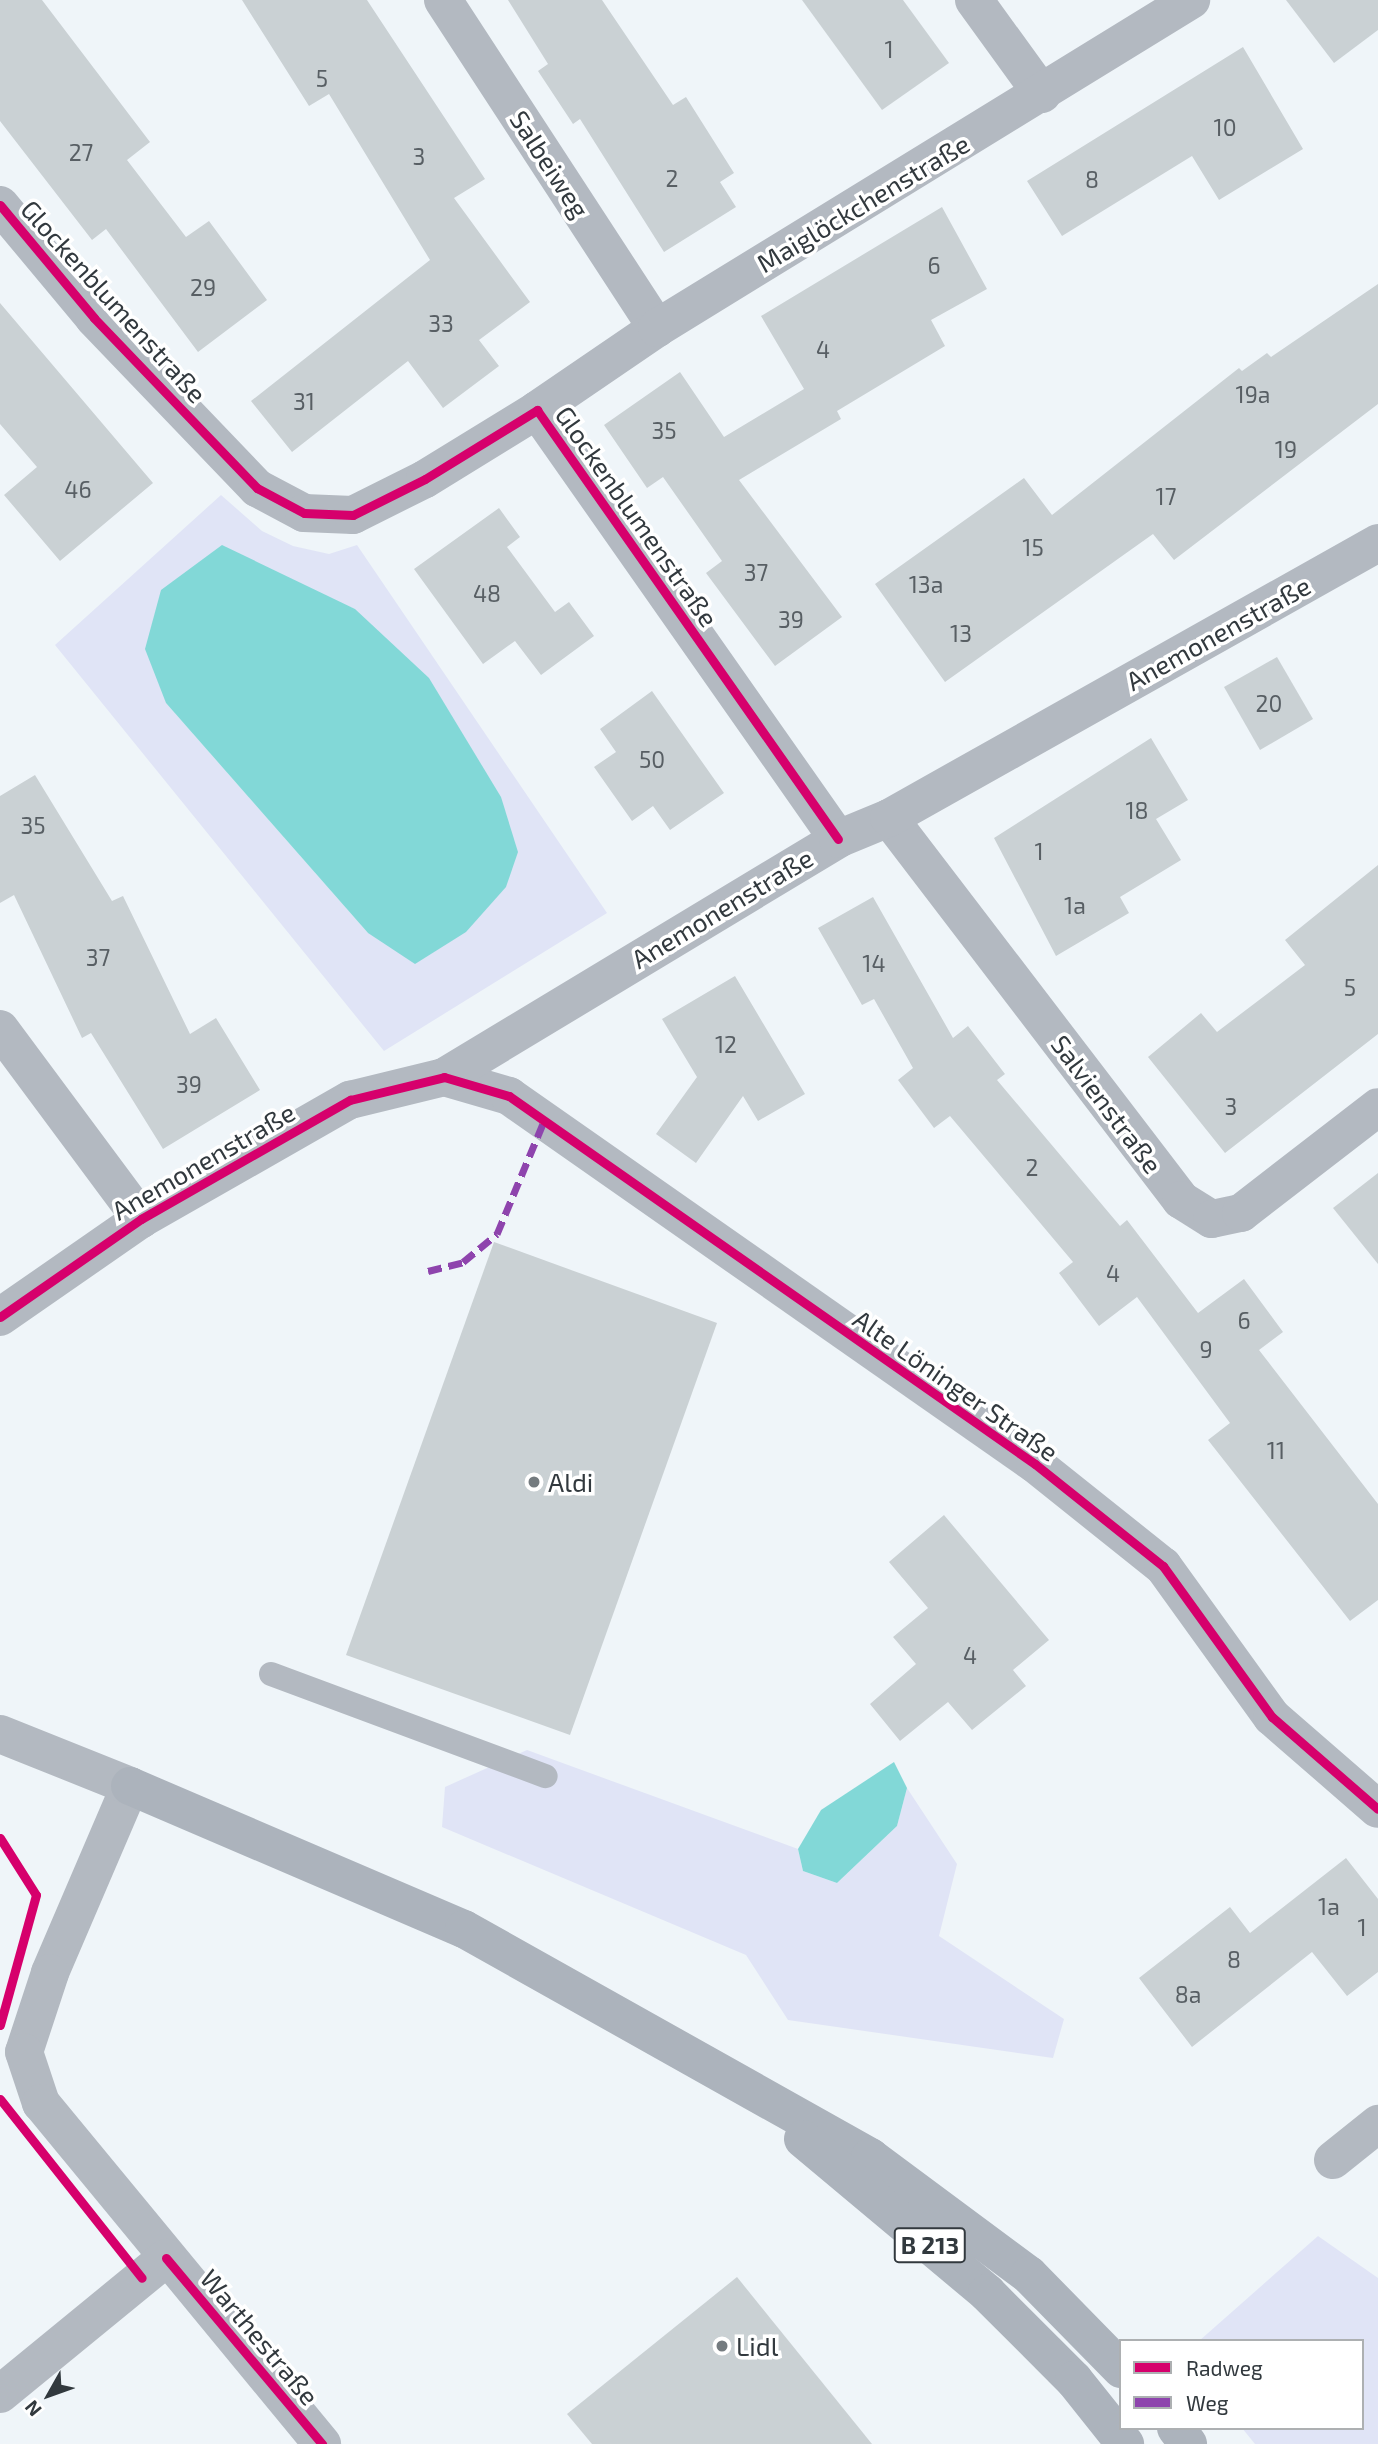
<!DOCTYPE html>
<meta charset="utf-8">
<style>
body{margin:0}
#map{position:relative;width:1378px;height:2444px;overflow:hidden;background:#eff5f9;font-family:"Exo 2",sans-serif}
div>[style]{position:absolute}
.green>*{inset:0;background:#e0e4f6}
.water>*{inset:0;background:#82d8d7}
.building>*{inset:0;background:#cad1d4}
.service>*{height:24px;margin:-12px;padding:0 12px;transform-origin:12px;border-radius:12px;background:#b3b9c1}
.minor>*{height:38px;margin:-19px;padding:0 19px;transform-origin:19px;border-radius:19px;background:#b3b9c1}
.tertiary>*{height:38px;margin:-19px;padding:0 19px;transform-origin:19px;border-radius:19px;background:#b3b9c1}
.trunk>*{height:38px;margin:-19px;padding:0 19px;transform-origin:19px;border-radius:19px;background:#acb3bc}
.quiet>*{height:7px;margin-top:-3.5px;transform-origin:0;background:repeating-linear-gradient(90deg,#8e44ad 0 14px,transparent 0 21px)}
.cycleway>*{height:9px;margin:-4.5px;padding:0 4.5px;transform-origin:4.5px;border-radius:4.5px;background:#d6006c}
.dots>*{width:19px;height:19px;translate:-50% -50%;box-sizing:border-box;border:4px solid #fff;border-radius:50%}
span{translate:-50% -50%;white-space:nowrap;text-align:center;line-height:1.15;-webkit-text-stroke:7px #fff;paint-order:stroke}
.number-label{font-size:23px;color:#585f64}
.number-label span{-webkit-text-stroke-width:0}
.shield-label span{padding:2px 5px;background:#fff;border:2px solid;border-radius:5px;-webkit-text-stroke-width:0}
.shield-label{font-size:24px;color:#32393e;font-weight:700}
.street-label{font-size:26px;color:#32393e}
.poi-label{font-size:26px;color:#32393e}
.left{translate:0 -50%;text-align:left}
.legend{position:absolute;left:1119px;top:2339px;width:245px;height:91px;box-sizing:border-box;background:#fff;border:2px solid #adb0b2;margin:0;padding:9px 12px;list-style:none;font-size:21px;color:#32393e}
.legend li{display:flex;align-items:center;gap:14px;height:35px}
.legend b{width:35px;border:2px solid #adb0b2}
.north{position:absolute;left:14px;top:2360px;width:70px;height:70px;-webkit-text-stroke:5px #fff;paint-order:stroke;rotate:230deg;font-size:19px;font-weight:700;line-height:28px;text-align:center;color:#32393e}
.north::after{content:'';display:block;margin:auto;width:24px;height:32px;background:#32393e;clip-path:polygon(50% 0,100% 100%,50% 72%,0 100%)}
</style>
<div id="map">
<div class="green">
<i style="clip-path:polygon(evenodd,221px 495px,262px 531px,293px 546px,329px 554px,357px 545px,607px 913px,384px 1051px,55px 645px,221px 495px,293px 583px,355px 609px,368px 933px,166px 703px,293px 583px)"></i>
<i style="clip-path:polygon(527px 1750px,798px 1849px,803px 1871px,837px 1883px,897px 1826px,907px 1788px,957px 1864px,939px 1936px,1064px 2019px,1053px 2058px,788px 2020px,746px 1955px,442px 1827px,445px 1787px)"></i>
<i style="clip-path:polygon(1318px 2236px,1378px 2278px,1378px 2444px,1255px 2444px,1242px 2428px,1362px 2428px,1362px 2341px,1199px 2341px)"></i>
</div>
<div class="water">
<i style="clip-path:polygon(222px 545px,355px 609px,429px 678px,501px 797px,518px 852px,506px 887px,466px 932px,415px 964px,368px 933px,166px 703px,145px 649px,161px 590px)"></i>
<i style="clip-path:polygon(894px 1762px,907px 1788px,897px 1826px,837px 1883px,803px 1871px,798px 1849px,821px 1810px)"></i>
</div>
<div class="building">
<i style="clip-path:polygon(0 0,42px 0,150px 142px,127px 160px,186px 237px,209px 221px,267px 300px,198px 352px,106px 229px,92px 240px,0 121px)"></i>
<i style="clip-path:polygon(242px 0,367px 0,485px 179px,454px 198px,530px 302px,479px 340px,499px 366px,443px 408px,408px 361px,292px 452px,251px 401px,430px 260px,329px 94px,309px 106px)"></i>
<i style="clip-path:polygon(508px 0,602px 0,673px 105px,686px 97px,734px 173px,720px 182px,736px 207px,664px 252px,580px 119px,573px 124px,538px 71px,548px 64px)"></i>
<i style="clip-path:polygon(802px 0,903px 0,949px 63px,882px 110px)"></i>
<i style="clip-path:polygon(1286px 0,1378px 0,1378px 30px,1334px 63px)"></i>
<i style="clip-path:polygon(1243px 47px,1303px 149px,1219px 200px,1192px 156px,1062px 236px,1027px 181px)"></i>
<i style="clip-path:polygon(942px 207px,987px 289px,931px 320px,945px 346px,837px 411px,841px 419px,739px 480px,842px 617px,775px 666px,706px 573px,722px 561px,663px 477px,647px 488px,604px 425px,680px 372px,724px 437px,804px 389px,761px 316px)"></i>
<i style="clip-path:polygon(1378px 284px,1378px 404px,1174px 560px,1153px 534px,945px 682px,875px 584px,1024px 478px,1052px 515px,1239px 368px,1242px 371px,1267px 353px,1271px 357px)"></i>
<i style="clip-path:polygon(0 303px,153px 483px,60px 561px,4px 495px,37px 467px,0 424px)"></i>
<i style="clip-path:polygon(499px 508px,520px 537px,507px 547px,555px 612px,569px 602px,594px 636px,541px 675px,515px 641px,483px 664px,414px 569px)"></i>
<i style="clip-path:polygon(1277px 657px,1313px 719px,1260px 750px,1224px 687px)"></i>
<i style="clip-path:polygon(652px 691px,724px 793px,670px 830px,653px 806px,632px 821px,594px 767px,616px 752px,600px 729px)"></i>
<i style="clip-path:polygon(1151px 738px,1188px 800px,1156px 819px,1181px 860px,1120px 897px,1129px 913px,1056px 956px,994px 838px)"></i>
<i style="clip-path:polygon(35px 775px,112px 901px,123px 896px,190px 1034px,216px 1018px,260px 1090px,163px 1149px,91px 1033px,82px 1038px,14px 895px,0 903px,0 796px)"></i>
<i style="clip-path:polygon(1378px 865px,1378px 1034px,1225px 1153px,1148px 1057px,1201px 1013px,1217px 1032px,1305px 965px,1285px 940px)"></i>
<i style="clip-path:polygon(873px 897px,953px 1038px,968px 1026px,1005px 1074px,997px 1080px,1120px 1226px,1127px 1220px,1198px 1313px,1244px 1279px,1283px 1332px,1259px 1350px,1378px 1504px,1378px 1600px,1350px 1621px,1208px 1440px,1230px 1423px,1137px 1297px,1099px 1326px,1059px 1273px,1073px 1262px,950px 1116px,934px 1128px,898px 1080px,913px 1068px,874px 999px,862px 1005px,818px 928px)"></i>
<i style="clip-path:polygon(735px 976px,805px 1094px,758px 1121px,743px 1096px,696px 1163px,656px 1134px,697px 1077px,662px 1019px)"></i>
<i style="clip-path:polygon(1378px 1173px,1378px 1264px,1333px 1208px)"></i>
<i style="clip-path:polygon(494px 1242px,717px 1323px,570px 1735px,346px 1655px)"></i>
<i style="clip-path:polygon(944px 1515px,1049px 1640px,1013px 1670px,1026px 1686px,972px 1730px,948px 1702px,900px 1741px,870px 1704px,916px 1664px,893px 1637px,928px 1608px,889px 1562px)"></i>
<i style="clip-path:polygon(1346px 1858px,1378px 1899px,1378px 1972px,1347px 1996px,1312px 1952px,1192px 2047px,1139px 1978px,1230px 1907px,1250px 1933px)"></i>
<i style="clip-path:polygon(737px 2277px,872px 2444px,592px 2444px,567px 2414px)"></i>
</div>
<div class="service">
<i style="left:271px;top:1674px;width:293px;rotate:20.4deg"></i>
</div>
<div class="minor">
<i style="left:443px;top:0;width:392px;rotate:56.9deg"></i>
<i style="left:974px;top:0;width:116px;rotate:54.1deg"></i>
<i style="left:0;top:205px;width:147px;rotate:50.2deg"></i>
<i style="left:94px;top:318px;width:236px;rotate:46.2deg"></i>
<i style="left:257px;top:488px;width:53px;rotate:28deg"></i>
<i style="left:304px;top:513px;width:49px;rotate:2.3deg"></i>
<i style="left:353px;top:515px;width:80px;rotate:-26.6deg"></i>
<i style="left:425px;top:479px;width:132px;rotate:-31.6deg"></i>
<i style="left:537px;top:410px;width:524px;rotate:54.95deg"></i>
<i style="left:537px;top:410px;width:145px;rotate:-34.3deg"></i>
<i style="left:657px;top:328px;width:627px;rotate:-31.56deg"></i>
<i style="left:889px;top:818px;width:481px;rotate:52.6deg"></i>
<i style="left:1181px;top:1200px;width:36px;rotate:32deg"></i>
<i style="left:1212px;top:1219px;width:30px;rotate:-12deg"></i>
<i style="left:1241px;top:1213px;width:173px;rotate:-37.7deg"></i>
<i style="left:0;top:1029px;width:237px;rotate:53.4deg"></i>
<i style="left:444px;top:1077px;width:68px;rotate:16.3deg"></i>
<i style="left:509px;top:1096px;width:642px;rotate:34.98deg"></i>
<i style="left:1035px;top:1464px;width:164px;rotate:38.6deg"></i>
<i style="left:1163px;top:1566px;width:186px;rotate:54.2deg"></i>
<i style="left:1272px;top:1717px;width:140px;rotate:41deg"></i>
<i style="left:0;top:1317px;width:172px;rotate:-34.8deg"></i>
<i style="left:141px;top:1219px;width:241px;rotate:-29.7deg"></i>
<i style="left:350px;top:1100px;width:97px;rotate:-13.7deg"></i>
<i style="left:444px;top:1077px;width:460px;rotate:-31.1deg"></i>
<i style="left:838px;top:839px;width:55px;rotate:-22.4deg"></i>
<i style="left:889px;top:818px;width:561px;rotate:-29.35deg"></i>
<i style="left:130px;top:1786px;width:203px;rotate:113.2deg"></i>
<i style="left:50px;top:1973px;width:83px;rotate:108.2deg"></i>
<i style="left:24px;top:2052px;width:54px;rotate:71.6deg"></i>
<i style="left:41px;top:2103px;width:442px;rotate:50.5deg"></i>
<i style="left:1333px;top:2160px;width:58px;rotate:-38.7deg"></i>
<i style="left:0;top:2394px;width:215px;rotate:-39.3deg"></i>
</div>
<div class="tertiary">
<i style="left:0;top:1734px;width:140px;rotate:21.8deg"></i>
</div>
<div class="trunk">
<i style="left:130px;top:1786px;width:363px;rotate:23.2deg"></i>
<i style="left:464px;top:1929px;width:466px;rotate:29.3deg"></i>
<i style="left:870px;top:2157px;width:198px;rotate:36.6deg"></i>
<i style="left:1029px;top:2275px;width:132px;rotate:45.6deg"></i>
<i style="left:803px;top:2139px;width:240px;rotate:39.9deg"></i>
<i style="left:987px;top:2293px;width:123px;rotate:45deg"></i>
<i style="left:1074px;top:2380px;width:82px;rotate:51.4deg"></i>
<i style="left:1176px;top:2428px;width:20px;rotate:53deg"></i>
</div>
<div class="quiet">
<i style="left:428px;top:1271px;width:36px;rotate:-14deg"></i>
<i style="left:463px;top:1262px;width:44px;rotate:-39.5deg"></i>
<i style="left:497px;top:1234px;width:122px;rotate:-67.4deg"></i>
</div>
<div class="cycleway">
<i style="left:0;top:205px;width:147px;rotate:50.2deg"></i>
<i style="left:94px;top:318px;width:236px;rotate:46.2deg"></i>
<i style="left:257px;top:488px;width:53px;rotate:28deg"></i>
<i style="left:304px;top:513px;width:49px;rotate:2.3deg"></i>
<i style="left:353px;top:515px;width:80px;rotate:-26.6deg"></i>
<i style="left:425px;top:479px;width:132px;rotate:-31.6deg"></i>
<i style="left:537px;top:410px;width:524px;rotate:54.95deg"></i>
<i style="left:0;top:1317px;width:172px;rotate:-34.8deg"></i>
<i style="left:141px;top:1219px;width:241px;rotate:-29.7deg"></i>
<i style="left:350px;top:1100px;width:97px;rotate:-13.7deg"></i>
<i style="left:444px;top:1077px;width:68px;rotate:16.3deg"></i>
<i style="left:509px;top:1096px;width:642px;rotate:34.98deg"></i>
<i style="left:1035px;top:1464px;width:164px;rotate:38.6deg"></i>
<i style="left:1163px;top:1566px;width:186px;rotate:54.2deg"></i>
<i style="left:1272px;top:1717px;width:140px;rotate:41deg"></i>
<i style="left:0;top:1838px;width:67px;rotate:57.7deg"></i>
<i style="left:36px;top:1895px;width:135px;rotate:105.5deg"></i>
<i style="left:0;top:2099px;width:228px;rotate:51.6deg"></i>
<i style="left:166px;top:2258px;width:243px;rotate:50deg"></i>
</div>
<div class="dots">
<i style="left:534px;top:1482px;background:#747b7f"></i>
<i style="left:722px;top:2346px;background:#747b7f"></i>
</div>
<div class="number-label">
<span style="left:889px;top:49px">1</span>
<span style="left:322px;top:78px">5</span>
<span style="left:1225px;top:127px">10</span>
<span style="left:81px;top:152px">27</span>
<span style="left:419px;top:156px">3</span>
<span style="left:672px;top:178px">2</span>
<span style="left:1092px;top:179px">8</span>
<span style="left:934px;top:265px">6</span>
<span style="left:203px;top:287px">29</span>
<span style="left:441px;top:323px">33</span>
<span style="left:823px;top:349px">4</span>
<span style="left:1253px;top:394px">19a</span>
<span style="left:304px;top:401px">31</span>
<span style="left:664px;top:430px">35</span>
<span style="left:1286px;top:449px">19</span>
<span style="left:78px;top:489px">46</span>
<span style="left:1166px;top:496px">17</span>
<span style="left:1033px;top:547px">15</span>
<span style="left:756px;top:572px">37</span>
<span style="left:926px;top:584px">13a</span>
<span style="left:487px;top:593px">48</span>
<span style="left:791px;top:619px">39</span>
<span style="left:961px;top:633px">13</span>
<span style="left:1269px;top:703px">20</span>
<span style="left:652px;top:759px">50</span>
<span style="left:1137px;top:810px">18</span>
<span style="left:33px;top:825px">35</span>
<span style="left:1039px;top:851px">1</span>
<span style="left:1075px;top:905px">1a</span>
<span style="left:98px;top:957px">37</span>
<span style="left:874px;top:963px">14</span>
<span style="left:1350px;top:987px">5</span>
<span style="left:726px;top:1044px">12</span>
<span style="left:189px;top:1084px">39</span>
<span style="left:1231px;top:1106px">3</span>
<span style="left:1032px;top:1167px">2</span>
<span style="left:1113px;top:1273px">4</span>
<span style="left:1244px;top:1320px">6</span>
<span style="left:1206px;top:1349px">9</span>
<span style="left:1276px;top:1450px">11</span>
<span style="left:970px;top:1655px">4</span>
<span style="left:1329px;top:1906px">1a</span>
<span style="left:1362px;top:1927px">1</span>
<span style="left:1234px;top:1959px">8</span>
<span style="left:1188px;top:1994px">8a</span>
</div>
<div class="shield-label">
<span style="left:930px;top:2245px">B 213</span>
</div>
<div class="street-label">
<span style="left:550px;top:164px;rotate:57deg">Salbeiweg</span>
<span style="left:863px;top:203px;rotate:-31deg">Maiglöckchenstraße</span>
<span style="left:114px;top:301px;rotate:48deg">Glockenblumenstraße</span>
<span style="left:637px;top:516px;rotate:55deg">Glockenblumenstraße</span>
<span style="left:1218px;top:633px;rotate:-29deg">Anemonenstraße</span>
<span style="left:722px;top:908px;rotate:-31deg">Anemonenstraße</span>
<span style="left:1107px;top:1104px;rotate:53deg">Salvienstraße</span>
<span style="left:203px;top:1161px;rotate:-30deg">Anemonenstraße</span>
<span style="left:956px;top:1385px;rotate:35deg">Alte Löninger Straße</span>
<span style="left:260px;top:2337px;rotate:50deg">Warthestraße</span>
</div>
<div class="poi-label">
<span class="left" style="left:548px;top:1482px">Aldi</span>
<span class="left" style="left:736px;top:2346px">Lidl</span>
</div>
<ul class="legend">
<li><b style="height:9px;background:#d6006c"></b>Radweg</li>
<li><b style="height:9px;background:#8e44ad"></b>Weg</li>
</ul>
<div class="north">N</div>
</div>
